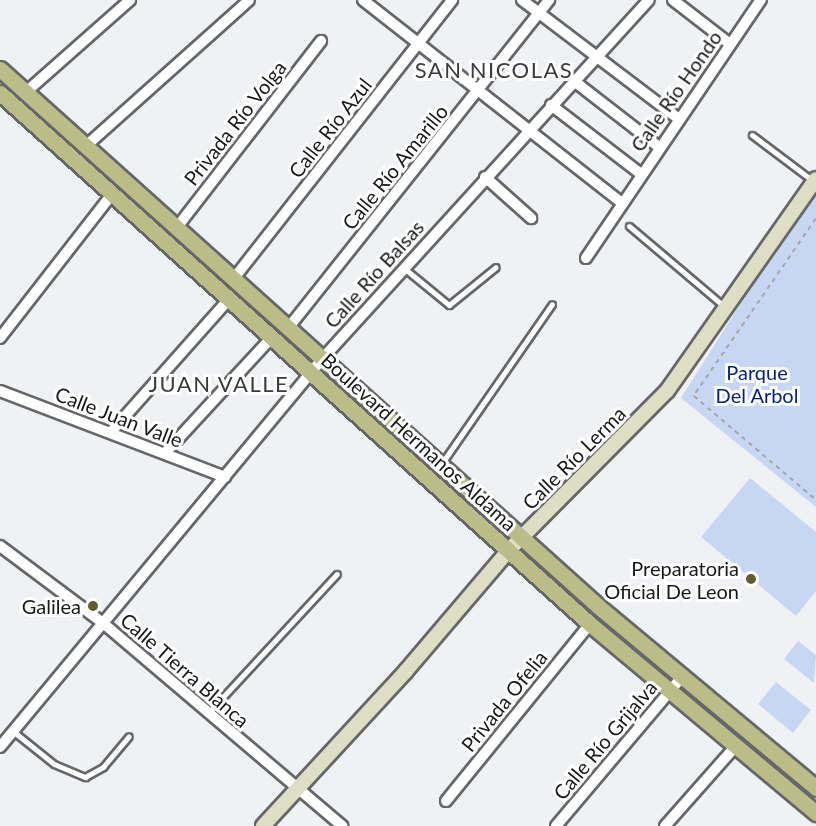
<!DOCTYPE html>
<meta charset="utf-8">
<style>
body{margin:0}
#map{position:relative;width:816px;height:826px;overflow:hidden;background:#eff1f4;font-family:Lato,sans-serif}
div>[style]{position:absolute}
.green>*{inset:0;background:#c7d6f3}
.path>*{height:1.5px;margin-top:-0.75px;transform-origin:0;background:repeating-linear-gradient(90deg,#a4a6a8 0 4.5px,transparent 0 9px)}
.roads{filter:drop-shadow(2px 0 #66676a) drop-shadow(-2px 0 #66676a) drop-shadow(0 2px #66676a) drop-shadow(0 -2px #66676a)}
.lane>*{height:5px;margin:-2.5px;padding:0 2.5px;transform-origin:2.5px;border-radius:2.5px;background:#fff}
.street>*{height:10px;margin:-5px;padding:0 5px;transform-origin:5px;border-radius:5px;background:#fff}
.secondary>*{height:14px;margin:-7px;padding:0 7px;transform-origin:7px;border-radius:7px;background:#dddec4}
.primary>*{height:15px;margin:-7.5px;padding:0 7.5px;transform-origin:7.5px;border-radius:7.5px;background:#bcbc89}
.dots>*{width:16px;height:16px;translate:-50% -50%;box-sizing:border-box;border:3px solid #fff;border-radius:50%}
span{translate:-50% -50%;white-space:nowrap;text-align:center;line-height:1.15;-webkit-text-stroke:6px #fff;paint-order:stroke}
.street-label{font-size:20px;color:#171819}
.park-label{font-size:20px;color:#05247e}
.poi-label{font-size:20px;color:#171819}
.right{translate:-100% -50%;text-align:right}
.quarter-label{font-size:22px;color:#3b3c3f;letter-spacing:1.5px}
</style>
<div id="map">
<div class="green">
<i style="clip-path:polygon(816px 195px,816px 507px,681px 398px,763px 268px)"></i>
<i style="clip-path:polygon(750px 478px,816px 532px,816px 591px,796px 616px,701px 537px)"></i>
<i style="clip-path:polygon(798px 641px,816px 655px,814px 683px,784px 659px)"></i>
<i style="clip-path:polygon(776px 682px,811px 710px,793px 733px,758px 704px)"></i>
</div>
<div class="path">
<i style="left:816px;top:219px;width:215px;rotate:124.6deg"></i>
<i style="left:694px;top:396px;width:160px;rotate:40.4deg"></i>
</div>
<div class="roads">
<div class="lane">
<i style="left:752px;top:135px;width:76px;rotate:37deg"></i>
<i style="left:629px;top:226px;width:127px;rotate:40.2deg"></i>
<i style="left:405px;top:269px;width:57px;rotate:39.3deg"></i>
<i style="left:449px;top:305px;width:60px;rotate:-39deg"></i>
<i style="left:442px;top:463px;width:193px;rotate:-55.3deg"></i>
<i style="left:209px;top:712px;width:188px;rotate:-47.2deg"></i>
<i style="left:14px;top:732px;width:51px;rotate:38.7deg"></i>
<i style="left:54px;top:764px;width:34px;rotate:23deg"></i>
<i style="left:85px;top:777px;width:21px;rotate:-29deg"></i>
<i style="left:103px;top:767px;width:40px;rotate:-50deg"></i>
</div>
<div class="street">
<i style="left:363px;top:0;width:328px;rotate:38.1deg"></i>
<i style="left:522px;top:0;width:197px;rotate:37.2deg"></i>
<i style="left:673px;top:0;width:72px;rotate:37.7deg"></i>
<i style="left:574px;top:81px;width:108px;rotate:37.8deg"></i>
<i style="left:26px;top:92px;width:139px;rotate:-41.5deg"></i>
<i style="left:551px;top:105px;width:113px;rotate:37.5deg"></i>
<i style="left:87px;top:145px;width:217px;rotate:-41.8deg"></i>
<i style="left:485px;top:177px;width:62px;rotate:41.7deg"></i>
<i style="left:178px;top:226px;width:234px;rotate:-52.3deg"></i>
<i style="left:586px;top:258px;width:312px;rotate:-55.9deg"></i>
<i style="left:235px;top:277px;width:352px;rotate:-51.9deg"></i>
<i style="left:289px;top:327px;width:418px;rotate:-51.5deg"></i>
<i style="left:0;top:338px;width:182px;rotate:-52.1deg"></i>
<i style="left:0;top:391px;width:241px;rotate:20.9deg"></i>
<i style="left:111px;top:432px;width:178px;rotate:-48.4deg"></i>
<i style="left:165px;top:453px;width:158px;rotate:-47.3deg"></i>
<i style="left:0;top:546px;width:129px;rotate:36.8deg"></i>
<i style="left:103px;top:623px;width:314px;rotate:40.3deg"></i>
<i style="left:0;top:747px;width:506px;rotate:-50.3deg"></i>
<i style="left:323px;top:358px;width:484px;rotate:-47.7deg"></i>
<i style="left:446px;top:801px;width:228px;rotate:-50.9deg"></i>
<i style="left:556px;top:826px;width:194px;rotate:-49.8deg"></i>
<i style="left:665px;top:826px;width:106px;rotate:-48.5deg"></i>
</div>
<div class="secondary">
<i style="left:263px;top:826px;width:211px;rotate:-47.3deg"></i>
<i style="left:406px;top:671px;width:157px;rotate:-49.6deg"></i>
<i style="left:508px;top:551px;width:226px;rotate:-45.2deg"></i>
<i style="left:667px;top:391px;width:259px;rotate:-54.9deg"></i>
</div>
<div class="primary">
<i style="left:0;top:69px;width:805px;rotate:41.93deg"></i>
<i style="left:599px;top:607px;width:283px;rotate:39.8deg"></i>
<i style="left:0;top:93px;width:794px;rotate:41.99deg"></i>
<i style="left:590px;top:624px;width:295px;rotate:39.9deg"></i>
</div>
</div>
<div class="dots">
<i style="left:751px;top:579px;background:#5e5f2c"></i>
<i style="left:93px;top:606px;background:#5e5f2c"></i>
</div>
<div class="street-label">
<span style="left:676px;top:91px;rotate:-55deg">Calle Río Hondo</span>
<span style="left:235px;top:123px;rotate:-52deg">Privada Río Volga</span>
<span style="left:330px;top:128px;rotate:-52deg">Calle Río Azul</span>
<span style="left:395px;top:167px;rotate:-51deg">Calle Río Amarillo</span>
<span style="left:374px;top:274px;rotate:-48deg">Calle Río Balsas</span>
<span style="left:119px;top:417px;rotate:21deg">Calle Juan Valle</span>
<span style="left:419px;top:442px;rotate:42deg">Boulevard Hermanos Aldama</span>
<span style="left:574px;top:458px;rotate:-45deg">Calle Río Lerma</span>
<span style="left:185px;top:670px;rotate:41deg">Calle Tierra Blanca</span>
<span style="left:504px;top:701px;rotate:-51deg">Privada Ofelia</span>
<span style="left:605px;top:740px;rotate:-50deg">Calle Río Grijalva</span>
</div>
<div class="park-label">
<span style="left:757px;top:384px">Parque<br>Del Arbol</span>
</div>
<div class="poi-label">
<span class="right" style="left:739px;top:580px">Preparatoria<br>Oficial De Leon</span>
<span class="right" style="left:81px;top:606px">Galilea</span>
</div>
<div class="quarter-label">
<span style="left:494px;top:70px">SAN NICOLAS</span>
<span style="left:219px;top:384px">JUAN VALLE</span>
</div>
</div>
